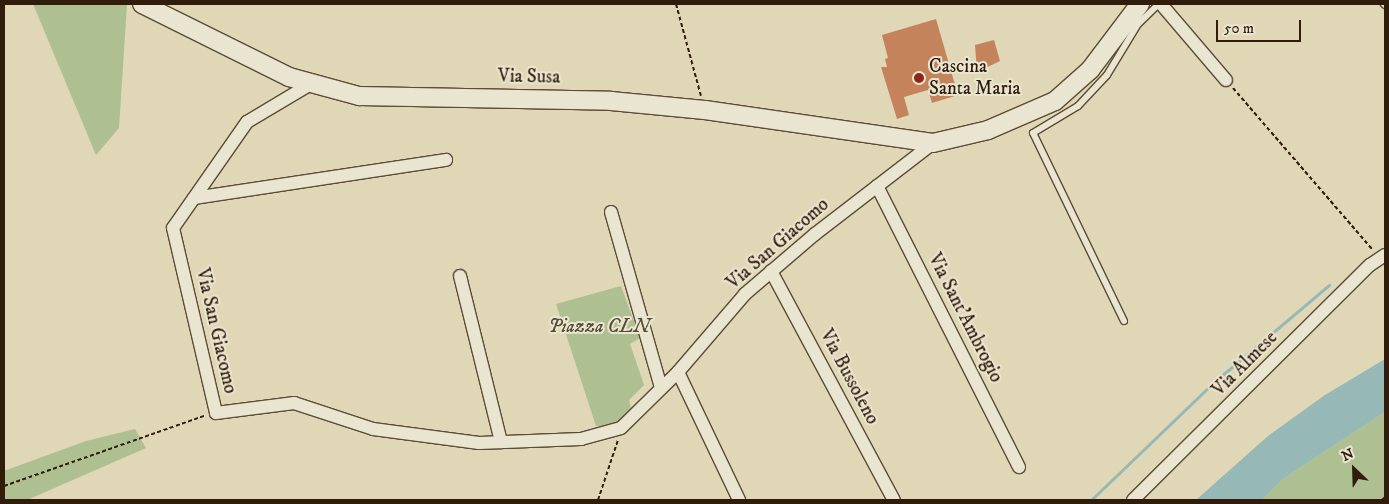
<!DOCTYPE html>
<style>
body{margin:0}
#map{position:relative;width:1389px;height:504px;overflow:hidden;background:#dfd7b6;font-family:"IM FELL DW Pica",serif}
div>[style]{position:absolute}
.green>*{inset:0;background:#aebf91}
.water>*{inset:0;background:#96b8b6}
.stream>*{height:3px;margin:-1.5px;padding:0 1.5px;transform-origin:1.5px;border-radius:1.5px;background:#96b8b6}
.building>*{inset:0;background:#c5835c}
.path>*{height:2px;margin-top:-1px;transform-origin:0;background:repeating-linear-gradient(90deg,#311c0c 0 4px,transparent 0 6.5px)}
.roads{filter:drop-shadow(1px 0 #5c4b36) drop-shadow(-1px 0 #5c4b36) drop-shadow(0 1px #5c4b36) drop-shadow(0 -1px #5c4b36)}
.service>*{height:6px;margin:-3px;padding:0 3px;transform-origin:3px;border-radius:3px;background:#eae5d0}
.minor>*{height:12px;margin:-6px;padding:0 6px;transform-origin:6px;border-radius:6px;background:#eae5d0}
.secondary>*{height:18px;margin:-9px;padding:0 9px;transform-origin:9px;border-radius:9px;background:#eae5d0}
.dots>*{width:14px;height:14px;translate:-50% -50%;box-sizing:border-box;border:2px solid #eae5d0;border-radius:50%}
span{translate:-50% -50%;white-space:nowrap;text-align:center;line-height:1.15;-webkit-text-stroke:4px #eae5d0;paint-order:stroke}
.poi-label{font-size:19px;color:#311c0c}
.left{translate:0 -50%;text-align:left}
.street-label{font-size:19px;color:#311c0c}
.park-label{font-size:19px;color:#564d34;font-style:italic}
.frame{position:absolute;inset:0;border:5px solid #311c0c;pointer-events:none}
.north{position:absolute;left:1329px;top:444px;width:50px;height:50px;-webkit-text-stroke:4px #eae5d0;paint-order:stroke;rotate:336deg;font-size:14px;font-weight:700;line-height:20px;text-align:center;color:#311c0c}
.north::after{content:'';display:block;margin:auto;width:18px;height:22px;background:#311c0c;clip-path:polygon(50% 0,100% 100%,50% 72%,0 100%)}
.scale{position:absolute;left:1216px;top:20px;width:85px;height:22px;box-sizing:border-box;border:2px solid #311c0c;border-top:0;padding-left:6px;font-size:15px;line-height:18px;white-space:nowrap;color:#311c0c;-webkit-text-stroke:4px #eae5d0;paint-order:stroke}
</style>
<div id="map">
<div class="green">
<i style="clip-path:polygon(33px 4px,127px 4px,119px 128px,96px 155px)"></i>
<i style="clip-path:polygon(621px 286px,640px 338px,630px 344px,644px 385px,629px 400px,633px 416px,621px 428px,596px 426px,556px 304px)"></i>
<i style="clip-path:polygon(1385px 412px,1385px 500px,1262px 500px,1283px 479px)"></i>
<i style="clip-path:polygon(135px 429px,146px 448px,27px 500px,4px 500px,4px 471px,86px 441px)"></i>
</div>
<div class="water">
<i style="clip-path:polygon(1385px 359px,1385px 412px,1283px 479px,1262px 500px,1196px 500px,1268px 436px,1325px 395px)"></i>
</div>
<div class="stream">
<i style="left:1091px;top:500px;width:169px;rotate:-43.8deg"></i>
<i style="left:1213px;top:383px;width:152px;rotate:-40.2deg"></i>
</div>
<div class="building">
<i style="clip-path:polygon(936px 19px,958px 95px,932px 103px,928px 90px,904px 97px,909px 115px,897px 119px,881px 67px,887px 67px,885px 59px,888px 58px,882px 35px)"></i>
<i style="clip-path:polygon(994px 40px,1000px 61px,977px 72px,975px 45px)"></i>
</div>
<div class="path">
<i style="left:676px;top:4px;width:95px;rotate:74.8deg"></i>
<i style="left:1233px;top:88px;width:213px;rotate:49.2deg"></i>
<i style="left:4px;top:486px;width:212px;rotate:-19.3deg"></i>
<i style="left:598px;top:500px;width:63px;rotate:-71.6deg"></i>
<i style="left:1382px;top:500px;width:4px;rotate:-45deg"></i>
</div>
<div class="roads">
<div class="service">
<i style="left:1384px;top:4px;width:1px;rotate:45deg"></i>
<i style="left:1124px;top:321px;width:209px;rotate:-115.8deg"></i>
<i style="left:1033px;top:133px;width:52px;rotate:-31deg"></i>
<i style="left:1078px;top:106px;width:42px;rotate:-46.9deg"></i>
<i style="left:1107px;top:75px;width:60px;rotate:-58.7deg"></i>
<i style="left:1138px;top:24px;width:29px;rotate:-44deg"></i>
</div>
<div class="minor">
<i style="left:1161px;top:4px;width:100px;rotate:49.5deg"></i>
<i style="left:309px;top:85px;width:72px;rotate:149.2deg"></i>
<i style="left:247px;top:122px;width:129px;rotate:124.9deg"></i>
<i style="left:173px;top:228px;width:190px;rotate:76.9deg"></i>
<i style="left:216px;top:413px;width:79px;rotate:-7.3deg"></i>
<i style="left:294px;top:403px;width:83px;rotate:18.2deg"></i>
<i style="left:373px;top:429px;width:107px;rotate:7.5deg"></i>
<i style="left:479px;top:443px;width:102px;rotate:-2.2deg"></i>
<i style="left:581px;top:439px;width:41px;rotate:-15.4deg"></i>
<i style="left:621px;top:428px;width:80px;rotate:-44.5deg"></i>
<i style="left:678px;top:372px;width:103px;rotate:-49.3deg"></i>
<i style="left:745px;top:294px;width:92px;rotate:-40.6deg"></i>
<i style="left:815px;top:234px;width:149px;rotate:-37.6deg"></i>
<i style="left:877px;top:186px;width:315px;rotate:63.2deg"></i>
<i style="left:194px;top:198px;width:255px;rotate:-8.6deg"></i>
<i style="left:611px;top:212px;width:183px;rotate:74.1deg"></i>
<i style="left:771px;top:271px;width:260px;rotate:61.8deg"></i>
<i style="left:460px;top:276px;width:171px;rotate:76.1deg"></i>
<i style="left:678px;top:372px;width:142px;rotate:64.5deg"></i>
<i style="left:1133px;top:500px;width:334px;rotate:-44.8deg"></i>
<i style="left:1370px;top:265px;width:18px;rotate:-34deg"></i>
</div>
<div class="secondary">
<i style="left:142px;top:4px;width:164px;rotate:26.4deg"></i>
<i style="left:289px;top:77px;width:73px;rotate:15.2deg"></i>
<i style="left:359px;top:96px;width:252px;rotate:1.1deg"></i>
<i style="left:611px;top:101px;width:94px;rotate:5.5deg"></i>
<i style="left:705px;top:110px;width:230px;rotate:8.2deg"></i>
<i style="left:933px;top:143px;width:57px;rotate:-13.3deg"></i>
<i style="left:988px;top:130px;width:73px;rotate:-23.4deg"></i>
<i style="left:1055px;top:101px;width:47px;rotate:-41.5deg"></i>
<i style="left:1090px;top:70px;width:83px;rotate:-52.9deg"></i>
</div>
</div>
<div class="dots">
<i style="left:919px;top:78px;background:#8f2418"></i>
</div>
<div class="poi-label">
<span class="left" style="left:929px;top:78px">Cascina<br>Santa Maria</span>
</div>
<div class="street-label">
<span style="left:529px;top:77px;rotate:1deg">Via Susa</span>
<span style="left:778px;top:244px;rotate:-41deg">Via San Giacomo</span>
<span style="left:965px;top:318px;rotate:63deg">Via Sant'Ambrogio</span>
<span style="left:216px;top:331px;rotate:77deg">Via San Giacomo</span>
<span style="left:1245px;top:364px;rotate:-45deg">Via Almese</span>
<span style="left:849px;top:377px;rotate:62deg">Via Bussoleno</span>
</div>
<div class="park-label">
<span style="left:599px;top:327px">Piazza CLN</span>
</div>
<div class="frame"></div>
<div class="north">N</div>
<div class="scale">50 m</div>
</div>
